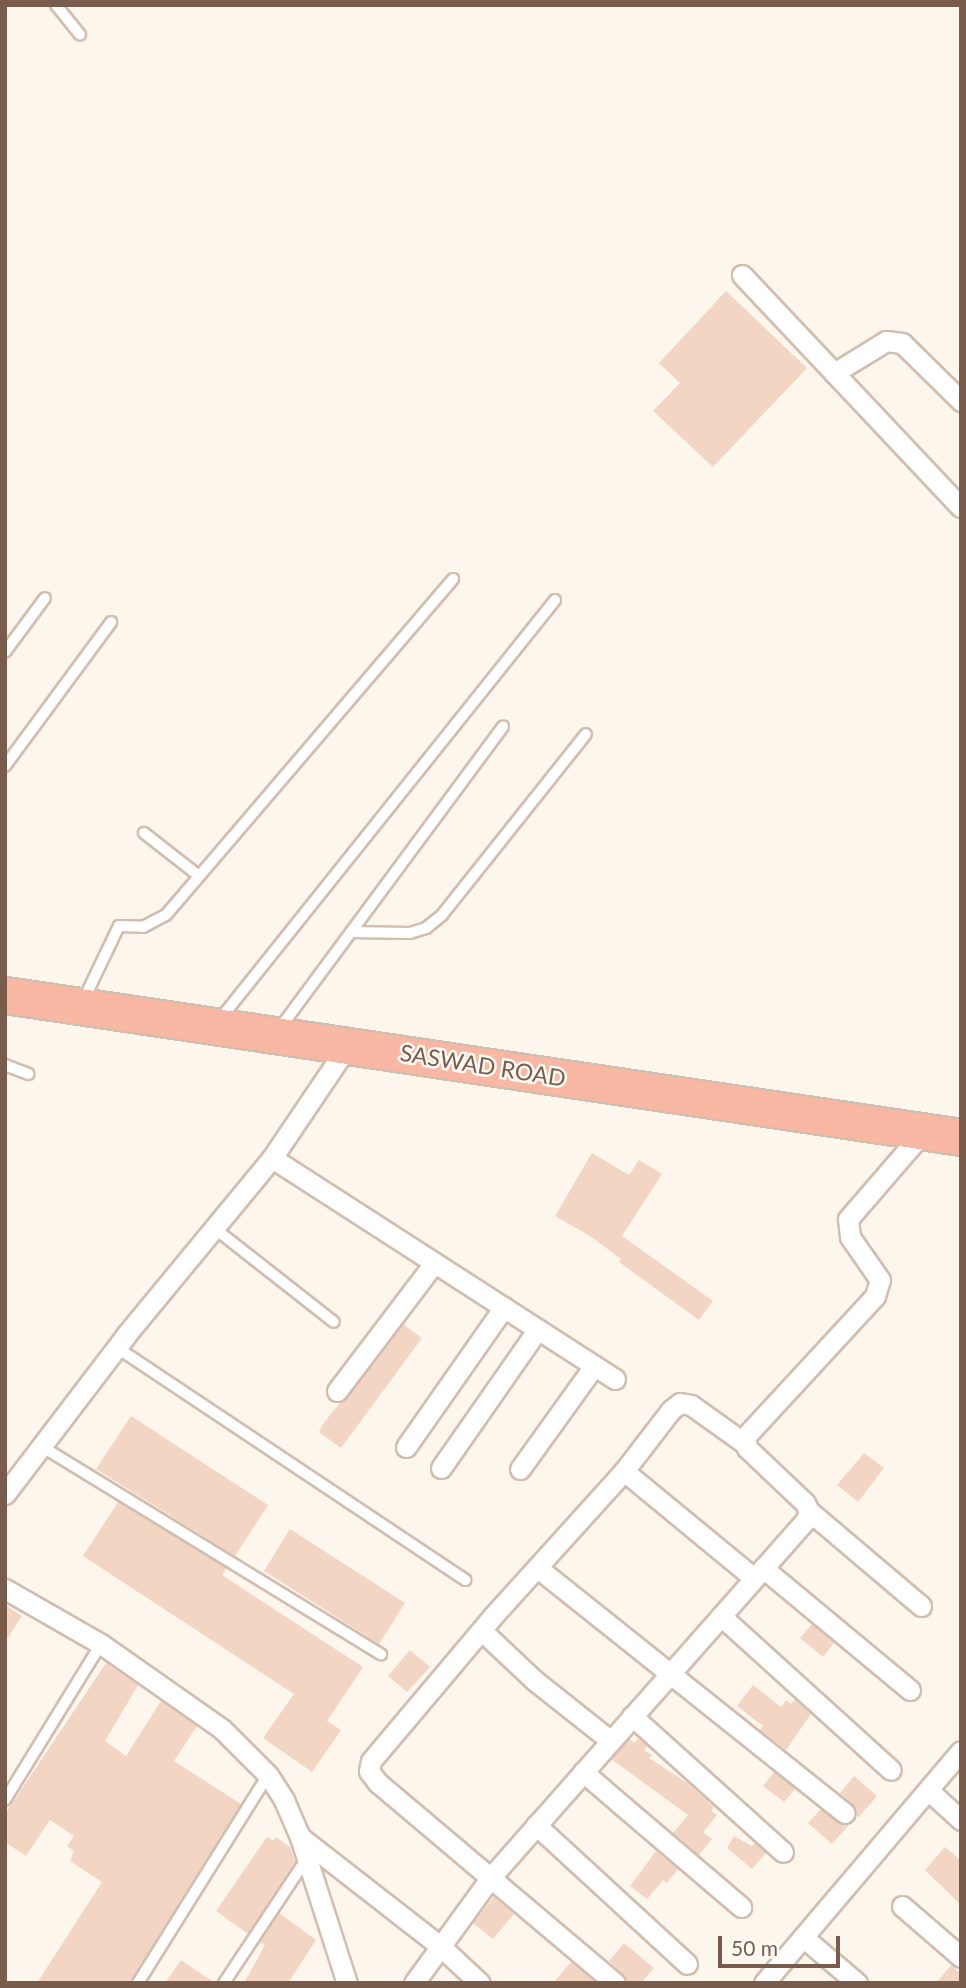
<!DOCTYPE html>
<style>
body{margin:0}
#map{position:relative;width:966px;height:1988px;overflow:hidden;background:#fdf6ec;font-family:Lato,sans-serif}
div>[style]{position:absolute}
.building>*{inset:0;background:#f3d5c3}
.roads{filter:drop-shadow(2px 0 #d1beb0) drop-shadow(-2px 0 #d1beb0) drop-shadow(0 2px #d1beb0) drop-shadow(0 -2px #d1beb0)}
.lane>*{height:10px;margin:-5px;padding:0 5px;transform-origin:5px;border-radius:5px;background:#fff}
.street>*{height:19px;margin:-9.5px;padding:0 9.5px;transform-origin:9.5px;border-radius:9.5px;background:#fff}
.highway>*{height:35px;margin:-17.5px;padding:0 17.5px;transform-origin:17.5px;border-radius:17.5px;background:#f7b7a3}
span{translate:-50% -50%;white-space:nowrap;text-align:center;line-height:1.15;-webkit-text-stroke:5px #fffaf3;paint-order:stroke}
.street-label{font-size:23px;color:#7a5c4d}
.frame{position:absolute;inset:0;border:7px solid #7a5c4d;pointer-events:none}
.scale{position:absolute;left:718px;top:1936px;width:122px;height:32px;box-sizing:border-box;border:4px solid #7a5c4d;border-top:0;padding-left:9px;font-size:21px;line-height:24px;white-space:nowrap;color:#7a5c4d;-webkit-text-stroke:5px #fffaf3;paint-order:stroke}
</style>
<div id="map">
<div class="building">
<i style="clip-path:polygon(726px 291px,807px 368px,713px 467px,653px 411px,680px 383px,659px 363px)"></i>
<i style="clip-path:polygon(592px 1153px,629px 1175px,639px 1160px,662px 1174px,622px 1236px,713px 1301px,699px 1320px,619px 1262px,621px 1259px,590px 1236px,555px 1216px)"></i>
<i style="clip-path:polygon(403px 1324px,422px 1338px,341px 1448px,319px 1432px,323px 1424px)"></i>
<i style="clip-path:polygon(131px 1416px,268px 1505px,235px 1556px,96px 1469px)"></i>
<i style="clip-path:polygon(864px 1453px,884px 1468px,858px 1502px,837px 1485px)"></i>
<i style="clip-path:polygon(118px 1502px,227px 1568px,222px 1575px,363px 1667px,327px 1721px,341px 1730px,312px 1772px,263px 1738px,294px 1694px,83px 1556px)"></i>
<i style="clip-path:polygon(290px 1529px,405px 1603px,379px 1644px,264px 1571px)"></i>
<i style="clip-path:polygon(5px 1605px,22px 1616px,5px 1642px)"></i>
<i style="clip-path:polygon(812px 1624px,834px 1643px,823px 1657px,800px 1638px)"></i>
<i style="clip-path:polygon(410px 1650px,430px 1667px,407px 1692px,388px 1676px)"></i>
<i style="clip-path:polygon(106px 1663px,138px 1685px,105px 1741px,126px 1756px,161px 1701px,197px 1726px,174px 1761px,241px 1804px,129px 1983px,37px 1983px,102px 1882px,70px 1861px,74px 1851px,67px 1846px,74px 1836px,50px 1820px,26px 1856px,5px 1842px,5px 1814px)"></i>
<i style="clip-path:polygon(753px 1685px,781px 1707px,786px 1700px,791px 1704px,795px 1699px,811px 1714px,786px 1750px,760px 1730px,763px 1726px,737px 1706px)"></i>
<i style="clip-path:polygon(638px 1738px,647px 1746px,644px 1750px,652px 1755px,649px 1758px,689px 1784px,714px 1807px,711px 1811px,717px 1815px,703px 1832px,712px 1839px,699px 1855px,673px 1833px,688px 1815px,611px 1759px,629px 1739px,635px 1743px)"></i>
<i style="clip-path:polygon(774px 1772px,795px 1789px,784px 1802px,763px 1786px)"></i>
<i style="clip-path:polygon(854px 1776px,877px 1796px,858px 1818px,853px 1804px,840px 1793px)"></i>
<i style="clip-path:polygon(821px 1809px,838px 1823px,849px 1825px,832px 1844px,808px 1823px)"></i>
<i style="clip-path:polygon(734px 1836px,752px 1846px,755px 1843px,766px 1853px,752px 1869px,727px 1848px)"></i>
<i style="clip-path:polygon(267px 1837px,274px 1841px,276px 1837px,290px 1847px,295px 1862px,248px 1934px,216px 1911px)"></i>
<i style="clip-path:polygon(945px 1847px,961px 1861px,961px 1905px,925px 1870px)"></i>
<i style="clip-path:polygon(656px 1851px,678px 1869px,667px 1883px,663px 1880px,647px 1899px,630px 1886px)"></i>
<i style="clip-path:polygon(494px 1897px,514px 1914px,493px 1939px,473px 1923px)"></i>
<i style="clip-path:polygon(279px 1913px,316px 1940px,288px 1983px,244px 1983px,265px 1945px,260px 1942px)"></i>
<i style="clip-path:polygon(624px 1943px,654px 1968px,641px 1983px,627px 1983px,623px 1974px,609px 1961px)"></i>
<i style="clip-path:polygon(181px 1960px,215px 1983px,165px 1983px)"></i>
<i style="clip-path:polygon(571px 1962px,596px 1983px,553px 1983px)"></i>
<i style="clip-path:polygon(951px 1965px,961px 1974px,961px 1983px,936px 1983px)"></i>
</div>
<div class="roads">
<div class="lane">
<i style="left:56px;top:5px;width:38px;rotate:51deg"></i>
<i style="left:5px;top:652px;width:67px;rotate:-53.5deg"></i>
<i style="left:5px;top:766px;width:179px;rotate:-53.6deg"></i>
<i style="left:144px;top:833px;width:70px;rotate:38deg"></i>
<i style="left:351px;top:932px;width:59px;rotate:1deg"></i>
<i style="left:410px;top:933px;width:17px;rotate:-17deg"></i>
<i style="left:426px;top:928px;width:21px;rotate:-39deg"></i>
<i style="left:442px;top:915px;width:231px;rotate:-51.5deg"></i>
<i style="left:84px;top:999px;width:81px;rotate:-64.4deg"></i>
<i style="left:119px;top:926px;width:24px;rotate:2deg"></i>
<i style="left:143px;top:927px;width:26px;rotate:-28deg"></i>
<i style="left:166px;top:915px;width:442px;rotate:-49.5deg"></i>
<i style="left:221px;top:1018px;width:535px;rotate:-51.37deg"></i>
<i style="left:280px;top:1028px;width:375px;rotate:-53.5deg"></i>
<i style="left:5px;top:1065px;width:25px;rotate:21deg"></i>
<i style="left:214px;top:1228px;width:152px;rotate:38.1deg"></i>
<i style="left:116px;top:1347px;width:420px;rotate:33.7deg"></i>
<i style="left:41px;top:1446px;width:399px;rotate:31.5deg"></i>
<i style="left:5px;top:1800px;width:183px;rotate:-58.4deg"></i>
<i style="left:138px;top:1983px;width:245px;rotate:-58deg"></i>
<i style="left:224px;top:1983px;width:150px;rotate:-56.4deg"></i>
</div>
<div class="street">
<i style="left:742px;top:275px;width:319px;rotate:46.7deg"></i>
<i style="left:834px;top:373px;width:61px;rotate:-31.6deg"></i>
<i style="left:886px;top:341px;width:16px;rotate:7deg"></i>
<i style="left:902px;top:343px;width:83px;rotate:44.5deg"></i>
<i style="left:272px;top:1158px;width:408px;rotate:32.8deg"></i>
<i style="left:337px;top:1391px;width:161px;rotate:-52.8deg"></i>
<i style="left:406px;top:1447px;width:171px;rotate:-55deg"></i>
<i style="left:441px;top:1468px;width:169px;rotate:-55.1deg"></i>
<i style="left:520px;top:1469px;width:127px;rotate:-54.3deg"></i>
<i style="left:624px;top:1471px;width:168px;rotate:39.5deg"></i>
<i style="left:5px;top:1494px;width:200px;rotate:-52.7deg"></i>
<i style="left:126px;top:1335px;width:229px;rotate:-50.5deg"></i>
<i style="left:272px;top:1158px;width:138px;rotate:-56deg"></i>
<i style="left:809px;top:1511px;width:147px;rotate:40.3deg"></i>
<i style="left:763px;top:1568px;width:191px;rotate:39.7deg"></i>
<i style="left:539px;top:1569px;width:391px;rotate:38.6deg"></i>
<i style="left:5px;top:1589px;width:111px;rotate:29.8deg"></i>
<i style="left:101px;top:1644px;width:148px;rotate:35.1deg"></i>
<i style="left:222px;top:1729px;width:65px;rotate:45deg"></i>
<i style="left:268px;top:1775px;width:30px;rotate:57deg"></i>
<i style="left:284px;top:1800px;width:40px;rotate:66.6deg"></i>
<i style="left:300px;top:1837px;width:153px;rotate:72.2deg"></i>
<i style="left:721px;top:1616px;width:229px;rotate:42.2deg"></i>
<i style="left:482px;top:1631px;width:71px;rotate:43.3deg"></i>
<i style="left:534px;top:1680px;width:98px;rotate:38.4deg"></i>
<i style="left:632px;top:1716px;width:203px;rotate:42deg"></i>
<i style="left:583px;top:1772px;width:208px;rotate:40.5deg"></i>
<i style="left:928px;top:1790px;width:45px;rotate:42.3deg"></i>
<i style="left:536px;top:1825px;width:205px;rotate:42.6deg"></i>
<i style="left:300px;top:1837px;width:177px;rotate:37.9deg"></i>
<i style="left:440px;top:1946px;width:54px;rotate:42.8deg"></i>
<i style="left:902px;top:1906px;width:78px;rotate:40.8deg"></i>
<i style="left:803px;top:1937px;width:71px;rotate:40.4deg"></i>
<i style="left:414px;top:1983px;width:131px;rotate:-54deg"></i>
<i style="left:491px;top:1877px;width:476px;rotate:-48.6deg"></i>
<i style="left:806px;top:1520px;width:9px;rotate:-72deg"></i>
<i style="left:809px;top:1511px;width:9px;rotate:-117deg"></i>
<i style="left:805px;top:1503px;width:80px;rotate:-136.5deg"></i>
<i style="left:747px;top:1448px;width:11px;rotate:-100deg"></i>
<i style="left:745px;top:1437px;width:192px;rotate:-47.3deg"></i>
<i style="left:875px;top:1296px;width:17px;rotate:-73deg"></i>
<i style="left:880px;top:1280px;width:52px;rotate:-124.9deg"></i>
<i style="left:850px;top:1237px;width:18px;rotate:-96deg"></i>
<i style="left:848px;top:1219px;width:115px;rotate:-49.2deg"></i>
<i style="left:615px;top:1983px;width:310px;rotate:-139.8deg"></i>
<i style="left:378px;top:1783px;width:15px;rotate:-127deg"></i>
<i style="left:369px;top:1771px;width:10px;rotate:-79deg"></i>
<i style="left:371px;top:1761px;width:189px;rotate:-49.9deg"></i>
<i style="left:493px;top:1616px;width:195px;rotate:-47.9deg"></i>
<i style="left:624px;top:1471px;width:77px;rotate:-52.4deg"></i>
<i style="left:671px;top:1410px;width:11px;rotate:-38deg"></i>
<i style="left:680px;top:1403px;width:11px;rotate:10deg"></i>
<i style="left:691px;top:1405px;width:65px;rotate:35.6deg"></i>
<i style="left:764px;top:1983px;width:304px;rotate:-49.7deg"></i>
</div>
<div class="highway">
<i style="left:5px;top:995px;width:966px;rotate:8.45deg"></i>
</div>
</div>
<div class="street-label">
<span style="left:483px;top:1065px;rotate:9deg">SASWAD ROAD</span>
</div>
<div class="frame"></div>
<div class="scale">50 m</div>
</div>
